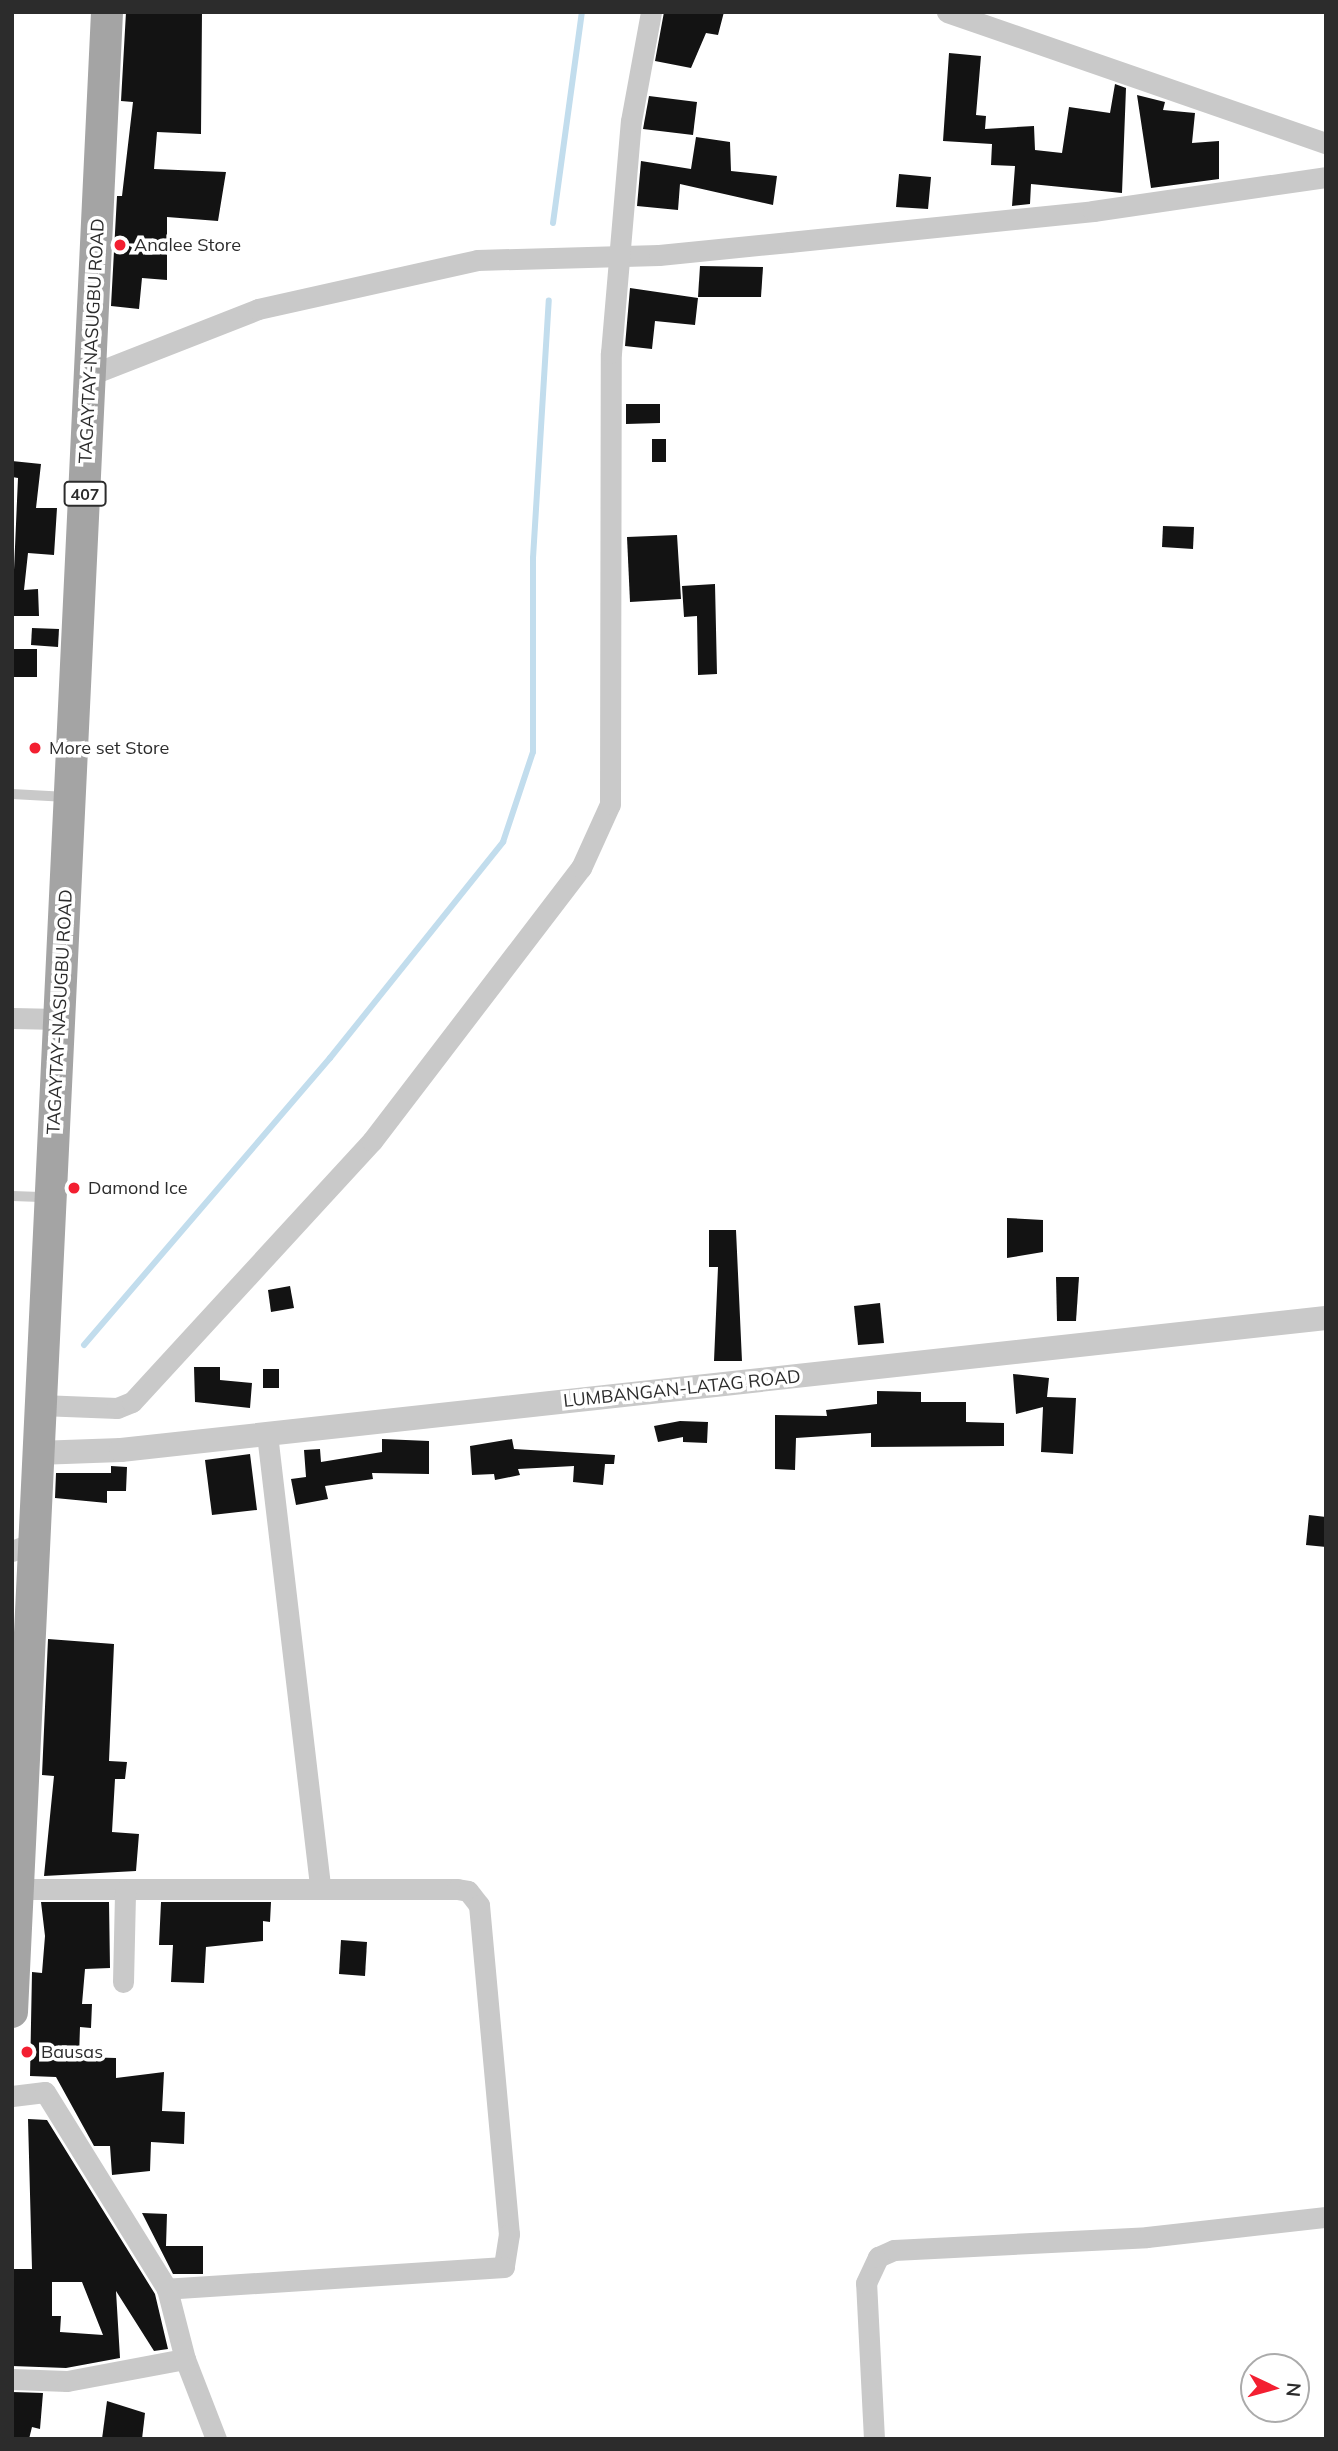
<!DOCTYPE html>
<style>
body{margin:0}
#map{position:relative;width:1338px;height:2451px;overflow:hidden;background:#fff;font-family:Mulish,sans-serif}
div>[style]{position:absolute}
.stream>*{height:6px;margin:-3px;padding:0 3px;transform-origin:3px;border-radius:3px;background:#c2dded}
.building>*{inset:0;background:#131313}
.service>*{height:10px;margin:-5px;padding:0 5px;transform-origin:5px;border-radius:5px;background:#c9c9c9}
.minor>*{height:21px;margin:-10.5px;padding:0 10.5px;transform-origin:10.5px;border-radius:10.5px;background:#c9c9c9}
.tertiary>*{height:24px;margin:-12px;padding:0 12px;transform-origin:12px;border-radius:12px;background:#c9c9c9}
.primary>*{height:32px;margin:-16px;padding:0 16px;transform-origin:16px;border-radius:16px;background:#a4a4a4}
.dots>*{width:19px;height:19px;translate:-50% -50%;box-sizing:border-box;border:4px solid #fff;border-radius:50%}
span{translate:-50% -50%;white-space:nowrap;text-align:center;line-height:1.15;-webkit-text-stroke:7px #fff;paint-order:stroke}
.shield-label span{padding:2px 5px;background:#fff;border:2px solid;border-radius:5px;-webkit-text-stroke-width:0}
.shield-label{font-size:16px;color:#2c2c2c;font-weight:700}
.poi-label{font-size:18px;color:#2c2c2c}
.left{translate:0 -50%;text-align:left}
.street-label{font-size:18px;color:#2c2c2c}
.frame{position:absolute;inset:0;border:14px solid #2c2c2c;pointer-events:none}
.north{position:absolute;left:1240px;top:2353px;width:70px;height:70px;box-sizing:border-box;background:#fff;border:2px solid #ababab;border-radius:50%;rotate:95deg;font-size:19px;font-weight:700;line-height:28px;text-align:center;color:#2c2c2c}
.north::after{content:'';display:block;margin:auto;width:24px;height:32px;background:#f31f31;clip-path:polygon(50% 0,100% 100%,50% 72%,0 100%)}
</style>
<div id="map">
<div class="stream">
<i style="left:553px;top:223px;width:213px;rotate:-82.2deg"></i>
<i style="left:84px;top:1345px;width:378px;rotate:-49.4deg"></i>
<i style="left:330px;top:1058px;width:277px;rotate:-51.3deg"></i>
<i style="left:503px;top:842px;width:95px;rotate:-71.6deg"></i>
<i style="left:533px;top:752px;width:194px;rotate:-90deg"></i>
<i style="left:533px;top:558px;width:258px;rotate:-86.5deg"></i>
</div>
<div class="building">
<i style="clip-path:polygon(126px 12px,202px 12px,201px 134px,157px 132px,154px 169px,226px 172px,218px 221px,167px 217px,167px 280px,142px 278px,139px 309px,111px 306px,117px 196px,122px 196px,133px 102px,121px 101px)"></i>
<i style="clip-path:polygon(664px 12px,724px 12px,718px 35px,706px 33px,691px 68px,655px 61px)"></i>
<i style="clip-path:polygon(949px 53px,981px 56px,976px 115px,986px 116px,985px 129px,1034px 126px,1035px 150px,1062px 153px,1069px 107px,1110px 113px,1115px 84px,1126px 88px,1122px 193px,1031px 184px,1030px 204px,1012px 206px,1015px 166px,991px 165px,992px 144px,943px 141px)"></i>
<i style="clip-path:polygon(1137px 95px,1165px 102px,1163px 110px,1195px 113px,1192px 143px,1219px 141px,1219px 179px,1151px 188px)"></i>
<i style="clip-path:polygon(649px 96px,697px 102px,693px 135px,643px 129px)"></i>
<i style="clip-path:polygon(696px 137px,730px 142px,731px 171px,777px 176px,773px 205px,680px 184px,678px 210px,637px 206px,641px 161px,691px 169px)"></i>
<i style="clip-path:polygon(899px 174px,931px 177px,928px 209px,896px 207px)"></i>
<i style="clip-path:polygon(700px 266px,763px 267px,761px 297px,698px 297px)"></i>
<i style="clip-path:polygon(630px 288px,698px 298px,695px 325px,655px 321px,652px 349px,625px 346px)"></i>
<i style="clip-path:polygon(626px 404px,660px 404px,660px 423px,626px 424px)"></i>
<i style="clip-path:polygon(652px 439px,666px 439px,666px 462px,652px 462px)"></i>
<i style="clip-path:polygon(12px 461px,41px 464px,36px 508px,57px 508px,54px 555px,28px 553px,24px 590px,38px 589px,39px 616px,12px 616px,18px 478px,12px 477px)"></i>
<i style="clip-path:polygon(1163px 526px,1194px 527px,1193px 549px,1162px 547px)"></i>
<i style="clip-path:polygon(677px 535px,681px 599px,630px 602px,627px 537px)"></i>
<i style="clip-path:polygon(715px 584px,717px 674px,698px 675px,697px 616px,684px 617px,682px 586px)"></i>
<i style="clip-path:polygon(32px 628px,59px 629px,58px 647px,31px 645px)"></i>
<i style="clip-path:polygon(12px 649px,37px 649px,37px 677px,12px 677px)"></i>
<i style="clip-path:polygon(1007px 1218px,1043px 1220px,1043px 1252px,1007px 1258px)"></i>
<i style="clip-path:polygon(709px 1230px,736px 1230px,742px 1361px,714px 1361px,718px 1267px,709px 1267px)"></i>
<i style="clip-path:polygon(1056px 1277px,1079px 1277px,1076px 1321px,1057px 1321px)"></i>
<i style="clip-path:polygon(290px 1286px,294px 1308px,271px 1312px,268px 1290px)"></i>
<i style="clip-path:polygon(880px 1303px,884px 1343px,858px 1345px,854px 1306px)"></i>
<i style="clip-path:polygon(194px 1367px,220px 1367px,220px 1380px,252px 1383px,250px 1408px,195px 1402px)"></i>
<i style="clip-path:polygon(263px 1369px,279px 1369px,279px 1388px,263px 1388px)"></i>
<i style="clip-path:polygon(1013px 1374px,1049px 1378px,1047px 1397px,1076px 1398px,1073px 1454px,1041px 1452px,1043px 1407px,1016px 1414px)"></i>
<i style="clip-path:polygon(877px 1391px,921px 1392px,921px 1402px,966px 1402px,966px 1422px,1004px 1423px,1004px 1446px,871px 1447px,871px 1433px,796px 1438px,795px 1470px,775px 1469px,775px 1415px,827px 1416px,826px 1410px,877px 1404px)"></i>
<i style="clip-path:polygon(680px 1421px,708px 1422px,707px 1443px,683px 1442px,683px 1437px,658px 1442px,654px 1426px)"></i>
<i style="clip-path:polygon(382px 1439px,429px 1441px,429px 1474px,372px 1473px,373px 1479px,325px 1486px,328px 1499px,296px 1505px,291px 1479px,306px 1477px,304px 1450px,320px 1449px,321px 1462px,382px 1452px)"></i>
<i style="clip-path:polygon(512px 1439px,514px 1449px,615px 1455px,614px 1464px,605px 1464px,603px 1485px,573px 1482px,574px 1466px,518px 1469px,520px 1475px,495px 1480px,494px 1474px,472px 1475px,470px 1446px)"></i>
<i style="clip-path:polygon(250px 1454px,257px 1510px,212px 1515px,205px 1460px)"></i>
<i style="clip-path:polygon(111px 1466px,127px 1467px,126px 1491px,107px 1491px,107px 1503px,55px 1498px,56px 1473px,111px 1473px)"></i>
<i style="clip-path:polygon(1309px 1515px,1326px 1517px,1326px 1547px,1306px 1545px)"></i>
<i style="clip-path:polygon(48px 1639px,114px 1644px,109px 1761px,127px 1762px,125px 1779px,115px 1779px,112px 1832px,139px 1834px,136px 1871px,44px 1876px,54px 1776px,42px 1775px)"></i>
<i style="clip-path:polygon(41px 1902px,109px 1902px,110px 1968px,85px 1969px,82px 2004px,92px 2004px,91px 2028px,80px 2027px,79px 2057px,116px 2058px,116px 2078px,164px 2072px,162px 2111px,185px 2112px,184px 2144px,151px 2142px,150px 2171px,112px 2175px,110px 2146px,94px 2146px,56px 2077px,30px 2076px,32px 1972px,42px 1973px,45px 1936px)"></i>
<i style="clip-path:polygon(161px 1902px,271px 1902px,270px 1922px,263px 1921px,263px 1941px,206px 1947px,204px 1983px,171px 1982px,173px 1945px,159px 1945px)"></i>
<i style="clip-path:polygon(341px 1940px,367px 1942px,365px 1976px,339px 1974px)"></i>
<i style="clip-path:polygon(evenodd,28px 2119px,47px 2120px,155px 2294px,168px 2349px,154px 2351px,116px 2291px,120px 2358px,66px 2368px,12px 2366px,12px 2269px,32px 2269px,28px 2119px,52px 2282px,82px 2282px,103px 2335px,60px 2332px,61px 2316px,52px 2316px,52px 2282px)"></i>
<i style="clip-path:polygon(142px 2213px,167px 2214px,166px 2246px,203px 2246px,203px 2274px,173px 2274px)"></i>
<i style="clip-path:polygon(12px 2392px,43px 2393px,40px 2429px,32px 2427px,29px 2439px,12px 2439px)"></i>
<i style="clip-path:polygon(107px 2401px,145px 2413px,142px 2439px,102px 2439px)"></i>
</div>
<div class="service">
<i style="left:12px;top:794px;width:55px;rotate:3.1deg"></i>
<i style="left:12px;top:1196px;width:36px;rotate:2deg"></i>
</div>
<div class="minor">
<i style="left:947px;top:12px;width:401px;rotate:19.1deg"></i>
<i style="left:90px;top:375px;width:180px;rotate:-21.4deg"></i>
<i style="left:258px;top:309px;width:224px;rotate:-12.6deg"></i>
<i style="left:477px;top:260px;width:182px;rotate:-1.6deg"></i>
<i style="left:659px;top:255px;width:131px;rotate:-5.7deg"></i>
<i style="left:789px;top:242px;width:306px;rotate:-5.8deg"></i>
<i style="left:1093px;top:211px;width:235px;rotate:-8.3deg"></i>
<i style="left:12px;top:1018px;width:47px;rotate:1.2deg"></i>
<i style="left:40px;top:1405px;width:77px;rotate:2.2deg"></i>
<i style="left:117px;top:1408px;width:16px;rotate:-22deg"></i>
<i style="left:132px;top:1402px;width:355px;rotate:-47.4deg"></i>
<i style="left:372px;top:1141px;width:344px;rotate:-52.6deg"></i>
<i style="left:581px;top:868px;width:70px;rotate:-65.6deg"></i>
<i style="left:610px;top:804px;width:451px;rotate:-89.9deg"></i>
<i style="left:611px;top:353px;width:233px;rotate:-85.1deg"></i>
<i style="left:631px;top:121px;width:111px;rotate:-79.6deg"></i>
<i style="left:267px;top:1434px;width:455px;rotate:83.3deg"></i>
<i style="left:12px;top:1551px;width:22px;rotate:-21deg"></i>
<i style="left:19px;top:1889px;width:438px"></i>
<i style="left:457px;top:1889px;width:11px;rotate:10deg"></i>
<i style="left:468px;top:1891px;width:18px;rotate:52deg"></i>
<i style="left:479px;top:1905px;width:330px;rotate:84.8deg"></i>
<i style="left:509px;top:2234px;width:33px;rotate:99deg"></i>
<i style="left:504px;top:2267px;width:338px;rotate:176.3deg"></i>
<i style="left:123px;top:1982px;width:91px;rotate:-88.7deg"></i>
<i style="left:12px;top:2096px;width:33px;rotate:-7deg"></i>
<i style="left:45px;top:2092px;width:232px;rotate:58.2deg"></i>
<i style="left:167px;top:2289px;width:72px;rotate:75.6deg"></i>
<i style="left:185px;top:2359px;width:86px;rotate:68.8deg"></i>
<i style="left:12px;top:2379px;width:55px;rotate:2.1deg"></i>
<i style="left:67px;top:2381px;width:120px;rotate:-10.6deg"></i>
<i style="left:874px;top:2439px;width:156px;rotate:-92.9deg"></i>
<i style="left:866px;top:2283px;width:29px;rotate:-65deg"></i>
<i style="left:878px;top:2257px;width:17px;rotate:-24deg"></i>
<i style="left:894px;top:2250px;width:253px;rotate:-2.9deg"></i>
<i style="left:1147px;top:2237px;width:180px;rotate:-6.4deg"></i>
</div>
<div class="tertiary">
<i style="left:37px;top:1453px;width:84px;rotate:-2deg"></i>
<i style="left:121px;top:1450px;width:1212px;rotate:-6.25deg"></i>
</div>
<div class="primary">
<i style="left:12px;top:2012px;width:2002px;rotate:-87.28deg"></i>
</div>
<div class="dots">
<i style="left:120px;top:245px;background:#f31f31"></i>
<i style="left:35px;top:748px;background:#f31f31"></i>
<i style="left:74px;top:1188px;background:#f31f31"></i>
<i style="left:27px;top:2052px;background:#f31f31"></i>
</div>
<div class="shield-label">
<span style="left:85px;top:494px">407</span>
</div>
<div class="poi-label">
<span class="left" style="left:134px;top:245px">Analee Store</span>
<span class="left" style="left:49px;top:748px">More set Store</span>
<span class="left" style="left:88px;top:1188px">Damond Ice</span>
<span class="left" style="left:41px;top:2052px">Bausas</span>
</div>
<div class="street-label">
<span style="left:92px;top:341px;rotate:-87deg">TAGAYTAY-NASUGBU ROAD</span>
<span style="left:60px;top:1012px;rotate:-87deg">TAGAYTAY-NASUGBU ROAD</span>
<span style="left:682px;top:1389px;rotate:-6deg">LUMBANGAN-LATAG ROAD</span>
</div>
<div class="frame"></div>
<div class="north">N</div>
</div>
